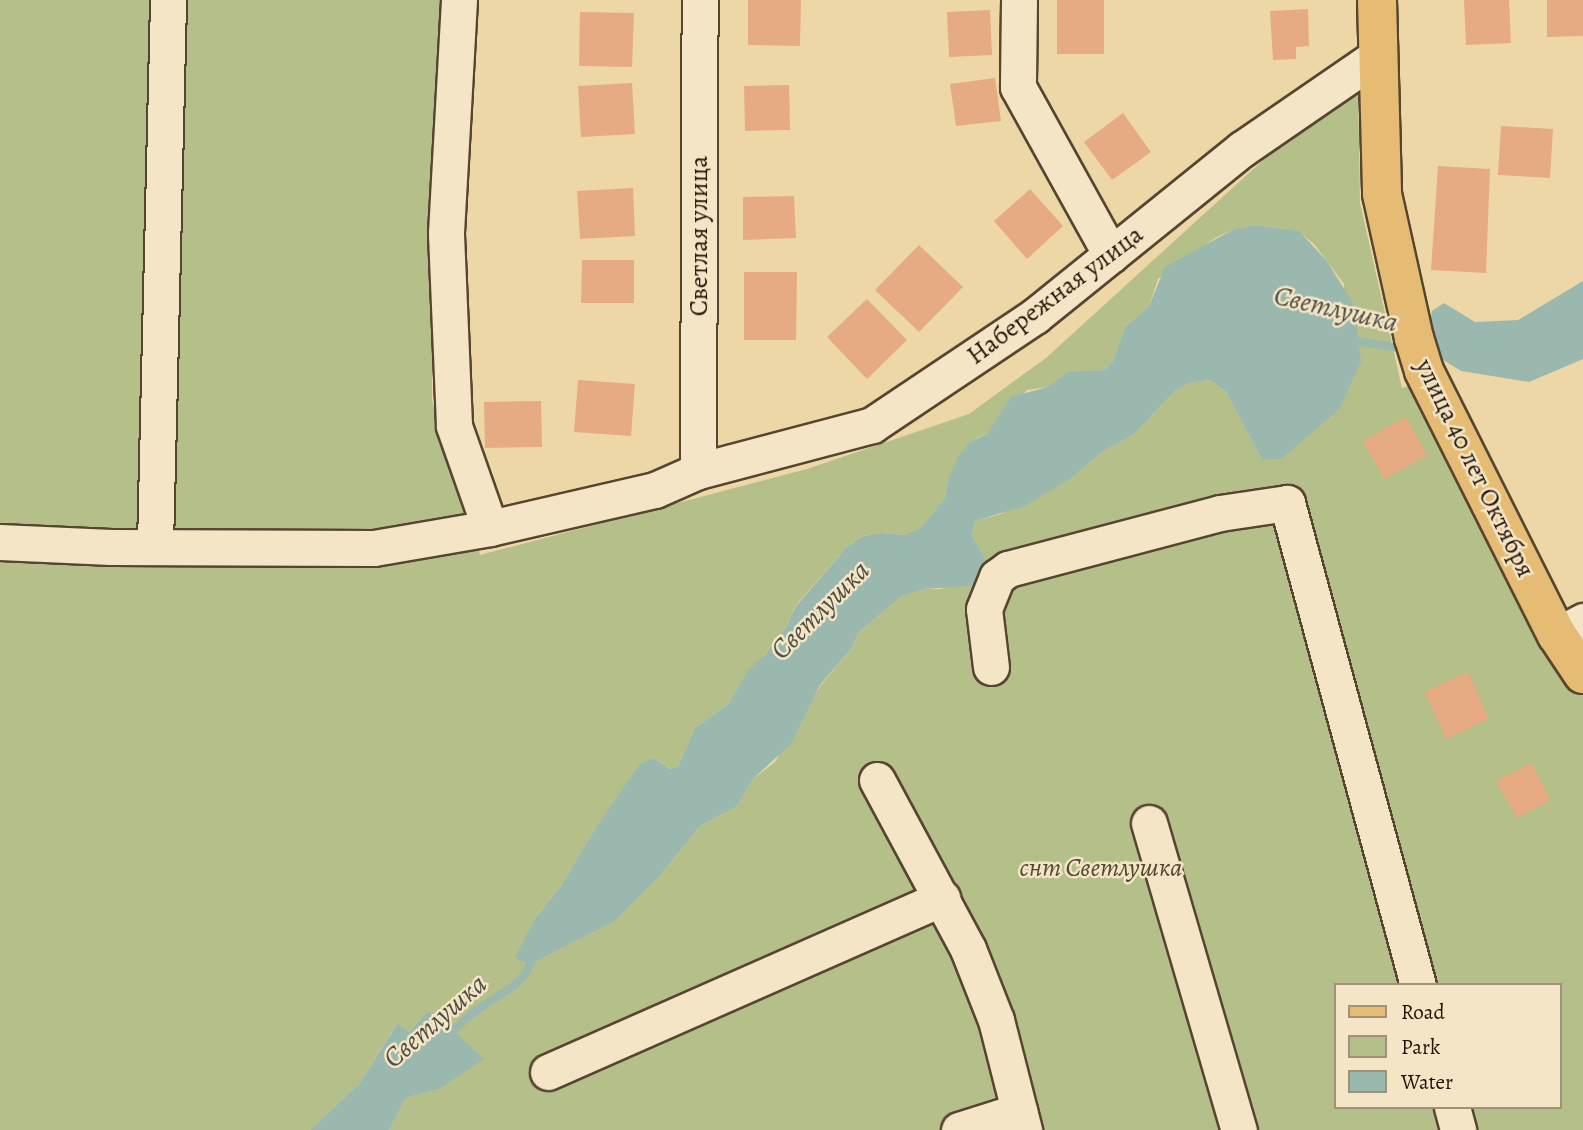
<!DOCTYPE html>
<meta charset="utf-8">
<style>
body{margin:0}
#map{position:relative;width:1583px;height:1130px;overflow:hidden;background:#edd7a7;font-family:Alegreya,serif}
div>[style]{position:absolute}
.green>*{inset:0;background:#b5bf89}
.water>*{inset:0;background:#9bb8af}
.stream>*{height:8px;margin:-4px;padding:0 4px;transform-origin:4px;border-radius:4px;background:#9bb8af}
.building>*{inset:0;background:#e7ab83}
.roads{filter:drop-shadow(2px 0 #56452f) drop-shadow(-2px 0 #56452f) drop-shadow(0 2px #56452f) drop-shadow(0 -2px #56452f)}
.minor>*{height:35px;margin:-17.5px;padding:0 17.5px;transform-origin:17.5px;border-radius:17.5px;background:#f3e5c6}
.major>*{height:38px;margin:-19px;padding:0 19px;transform-origin:19px;border-radius:19px;background:#e6bc74}
span{translate:-50% -50%;white-space:nowrap;text-align:center;line-height:1.15;-webkit-text-stroke:5px #f3e5c6;paint-order:stroke}
.street-label{font-size:26px;color:#241407}
.park-label{font-size:26px;color:#50472e;font-style:italic}
.water-label{font-size:28px;color:#4e4d42;font-style:italic}
.legend{position:absolute;left:1334px;top:983px;width:228px;height:126px;box-sizing:border-box;background:#f3e5c6;border:2px solid #a0917a;margin:0;padding:9px 12px;list-style:none;font-size:21px;color:#241407}
.legend li{display:flex;align-items:center;gap:14px;height:35px}
.legend b{width:35px;border:2px solid #a0917a}
</style>
<div id="map">
<div class="green">
<i style="clip-path:polygon(evenodd,0 0,445px 0,432px 289px,432px 400px,480px 555px,807px 469px,969px 414px,1046px 358px,1296px 130px,1358px 87px,1360px 203px,1402px 388px,1411px 385px,1583px 679px,1583px 1130px,389px 1130px,406px 1098px,439px 1089px,426px 1013px,409px 1032px,396px 1025px,359px 1084px,310px 1130px,0 1130px,0 0,1255px 225px,1298px 231px,1315px 245px,1344px 284px,1339px 410px,1281px 458px,1262px 460px,1226px 392px,1210px 380px,1189px 383px,1175px 391px,1133px 435px,1102px 452px,1070px 479px,1001px 514px,975px 521px,972px 535px,985px 559px,941px 589px,925px 589px,902px 596px,860px 631px,851px 649px,821px 685px,775px 762px,754px 778px,736px 807px,700px 826px,657px 879px,615px 921px,555px 951px,516px 958px,536px 917px,561px 886px,598px 824px,623px 789px,654px 758px,670px 769px,678px 766px,695px 728px,728px 704px,749px 670px,766px 654px,786px 627px,796px 605px,847px 547px,863px 536px,881px 533px,905px 535px,921px 529px,945px 498px,948px 481px,977px 438px,987px 434px,1027px 390px,1047px 387px,1068px 373px,1105px 370px,1113px 361px,1125px 327px,1149px 306px,1158px 279px,1215px 238px,1234px 229px,1255px 225px,0 0,1336px 985px,1560px 985px,1560px 1107px,1336px 1107px,1336px 985px)"></i>
</div>
<div class="water">
<i style="clip-path:polygon(1255px 225px,1299px 231px,1327px 261px,1354px 305px,1361px 362px,1339px 410px,1281px 459px,1262px 460px,1226px 392px,1210px 380px,1189px 383px,1175px 391px,1133px 435px,1102px 452px,1070px 479px,1025px 506px,975px 521px,972px 535px,985px 559px,977px 585px,925px 589px,902px 596px,860px 631px,851px 649px,820px 685px,791px 744px,754px 778px,736px 807px,700px 826px,657px 879px,615px 921px,536px 961px,522px 962px,515px 957px,536px 917px,561px 886px,598px 824px,640px 764px,654px 758px,670px 769px,678px 766px,695px 728px,728px 704px,749px 669px,766px 654px,786px 627px,796px 606px,847px 547px,863px 536px,881px 533px,905px 535px,921px 528px,945px 498px,948px 481px,959px 455px,970px 442px,987px 434px,1011px 397px,1047px 387px,1068px 372px,1105px 370px,1113px 361px,1125px 327px,1149px 306px,1165px 267px,1234px 229px)"></i>
<i style="clip-path:polygon(1583px 281px,1583px 359px,1529px 382px,1461px 371px,1430px 352px,1426px 340px,1432px 311px,1444px 303px,1475px 322px,1518px 320px)"></i>
<i style="clip-path:polygon(442px 1011px,453px 1030px,484px 1059px,439px 1089px,406px 1098px,389px 1130px,310px 1130px,359px 1084px,397px 1024px,409px 1032px,426px 1013px)"></i>
</div>
<div class="stream">
<i style="left:1350px;top:340px;width:57px;rotate:9.1deg"></i>
<i style="left:445px;top:1038px;width:40px;rotate:-42deg"></i>
<i style="left:475px;top:1011px;width:48px;rotate:-33deg"></i>
<i style="left:515px;top:985px;width:15px;rotate:-48deg"></i>
<i style="left:525px;top:974px;width:25px;rotate:-63deg"></i>
</div>
<div class="building">
<i style="clip-path:polygon(748px 0,801px 0,800px 46px,748px 45px)"></i>
<i style="clip-path:polygon(1057px 0,1104px 0,1104px 54px,1057px 54px)"></i>
<i style="clip-path:polygon(1464px 0,1509px 0,1511px 43px,1466px 45px)"></i>
<i style="clip-path:polygon(1547px 0,1583px 0,1583px 36px,1547px 37px)"></i>
<i style="clip-path:polygon(1308px 9px,1309px 46px,1296px 47px,1296px 59px,1273px 60px,1270px 11px)"></i>
<i style="clip-path:polygon(990px 10px,992px 55px,949px 57px,947px 12px)"></i>
<i style="clip-path:polygon(580px 12px,634px 13px,632px 67px,579px 66px)"></i>
<i style="clip-path:polygon(995px 78px,1001px 121px,956px 126px,950px 84px)"></i>
<i style="clip-path:polygon(632px 83px,635px 134px,581px 137px,578px 86px)"></i>
<i style="clip-path:polygon(789px 85px,790px 130px,745px 131px,744px 86px)"></i>
<i style="clip-path:polygon(1123px 113px,1151px 152px,1112px 180px,1084px 142px)"></i>
<i style="clip-path:polygon(1501px 126px,1553px 129px,1550px 178px,1498px 175px)"></i>
<i style="clip-path:polygon(1438px 166px,1490px 169px,1486px 273px,1431px 270px)"></i>
<i style="clip-path:polygon(633px 188px,635px 236px,580px 239px,577px 191px)"></i>
<i style="clip-path:polygon(1030px 189px,1063px 226px,1027px 259px,994px 221px)"></i>
<i style="clip-path:polygon(794px 196px,796px 238px,743px 240px,743px 197px)"></i>
<i style="clip-path:polygon(919px 245px,963px 287px,919px 332px,875px 290px)"></i>
<i style="clip-path:polygon(582px 260px,634px 260px,634px 303px,581px 303px)"></i>
<i style="clip-path:polygon(744px 272px,797px 272px,796px 340px,744px 340px)"></i>
<i style="clip-path:polygon(867px 299px,907px 340px,867px 379px,827px 337px)"></i>
<i style="clip-path:polygon(578px 380px,635px 384px,631px 436px,574px 432px)"></i>
<i style="clip-path:polygon(541px 401px,542px 447px,485px 448px,484px 402px)"></i>
<i style="clip-path:polygon(1406px 417px,1427px 455px,1384px 479px,1363px 441px)"></i>
<i style="clip-path:polygon(1468px 672px,1489px 719px,1446px 739px,1425px 692px)"></i>
<i style="clip-path:polygon(1531px 763px,1551px 800px,1517px 818px,1496px 781px)"></i>
</div>
<div class="roads">
<div class="minor">
<i style="left:459px;top:0;width:234px;rotate:93.2deg"></i>
<i style="left:446px;top:234px;width:192px;rotate:87.6deg"></i>
<i style="left:454px;top:426px;width:108px;rotate:70.6deg"></i>
<i style="left:1019px;top:0;width:87px;rotate:90.7deg"></i>
<i style="left:1018px;top:87px;width:192px;rotate:61deg"></i>
<i style="left:698px;top:471px;width:471px;rotate:-89.8deg"></i>
<i style="left:0;top:542px;width:111px;rotate:2.6deg"></i>
<i style="left:111px;top:547px;width:263px;rotate:0.2deg"></i>
<i style="left:374px;top:548px;width:118px;rotate:-9.8deg"></i>
<i style="left:490px;top:528px;width:169px;rotate:-13deg"></i>
<i style="left:655px;top:490px;width:47px;rotate:-23.8deg"></i>
<i style="left:698px;top:471px;width:180px;rotate:-14.8deg"></i>
<i style="left:872px;top:425px;width:196px;rotate:-33.8deg"></i>
<i style="left:1035px;top:316px;width:266px;rotate:-38.9deg"></i>
<i style="left:1242px;top:149px;width:166px;rotate:-34.5deg"></i>
<i style="left:155px;top:545px;width:545px;rotate:-88.63deg"></i>
<i style="left:1557px;top:635px;width:30px;rotate:-28deg"></i>
<i style="left:991px;top:667px;width:58px;rotate:-96.9deg"></i>
<i style="left:984px;top:609px;width:35px;rotate:-68deg"></i>
<i style="left:997px;top:577px;width:14px;rotate:-36deg"></i>
<i style="left:1008px;top:569px;width:219px;rotate:-14.8deg"></i>
<i style="left:1220px;top:513px;width:68px;rotate:-8.5deg"></i>
<i style="left:1287px;top:503px;width:499px;rotate:74.8deg"></i>
<i style="left:877px;top:780px;width:192px;rotate:61.7deg"></i>
<i style="left:968px;top:949px;width:76px;rotate:68.5deg"></i>
<i style="left:996px;top:1020px;width:114px;rotate:75.7deg"></i>
<i style="left:1149px;top:823px;width:320px;rotate:73.7deg"></i>
<i style="left:548px;top:1072px;width:431px;rotate:-23.8deg"></i>
<i style="left:1452px;top:1107px;width:24px;rotate:75deg"></i>
<i style="left:959px;top:1130px;width:63px;rotate:-17.6deg"></i>
</div>
<div class="major">
<i style="left:1377px;top:0;width:194px;rotate:88.5deg"></i>
<i style="left:1382px;top:194px;width:148px;rotate:77.5deg"></i>
<i style="left:1414px;top:338px;width:34px;rotate:73deg"></i>
<i style="left:1424px;top:371px;width:296px;rotate:63.3deg"></i>
<i style="left:1557px;top:635px;width:47px;rotate:56.3deg"></i>
</div>
</div>
<div class="street-label">
<span style="left:699px;top:236px;rotate:-90deg">Светлая улица</span>
<span style="left:1055px;top:295px;rotate:-37deg">Набережная улица</span>
<span style="left:1475px;top:468px;rotate:64deg">улица 40 лет Октября</span>
</div>
<div class="park-label">
<span style="left:1101px;top:868px">снт Светлушка</span>
</div>
<div class="water-label">
<span style="left:1336px;top:309px;rotate:13deg">Светлушка</span>
<span style="left:820px;top:610px;rotate:-45deg">Светлушка</span>
<span style="left:435px;top:1021px;rotate:-41deg">Светлушка</span>
</div>
<ul class="legend">
<li><b style="height:9px;background:#e6bc74"></b>Road</li>
<li><b style="height:19px;background:#b5bf89"></b>Park</li>
<li><b style="height:19px;background:#9bb8af"></b>Water</li>
</ul>
</div>
